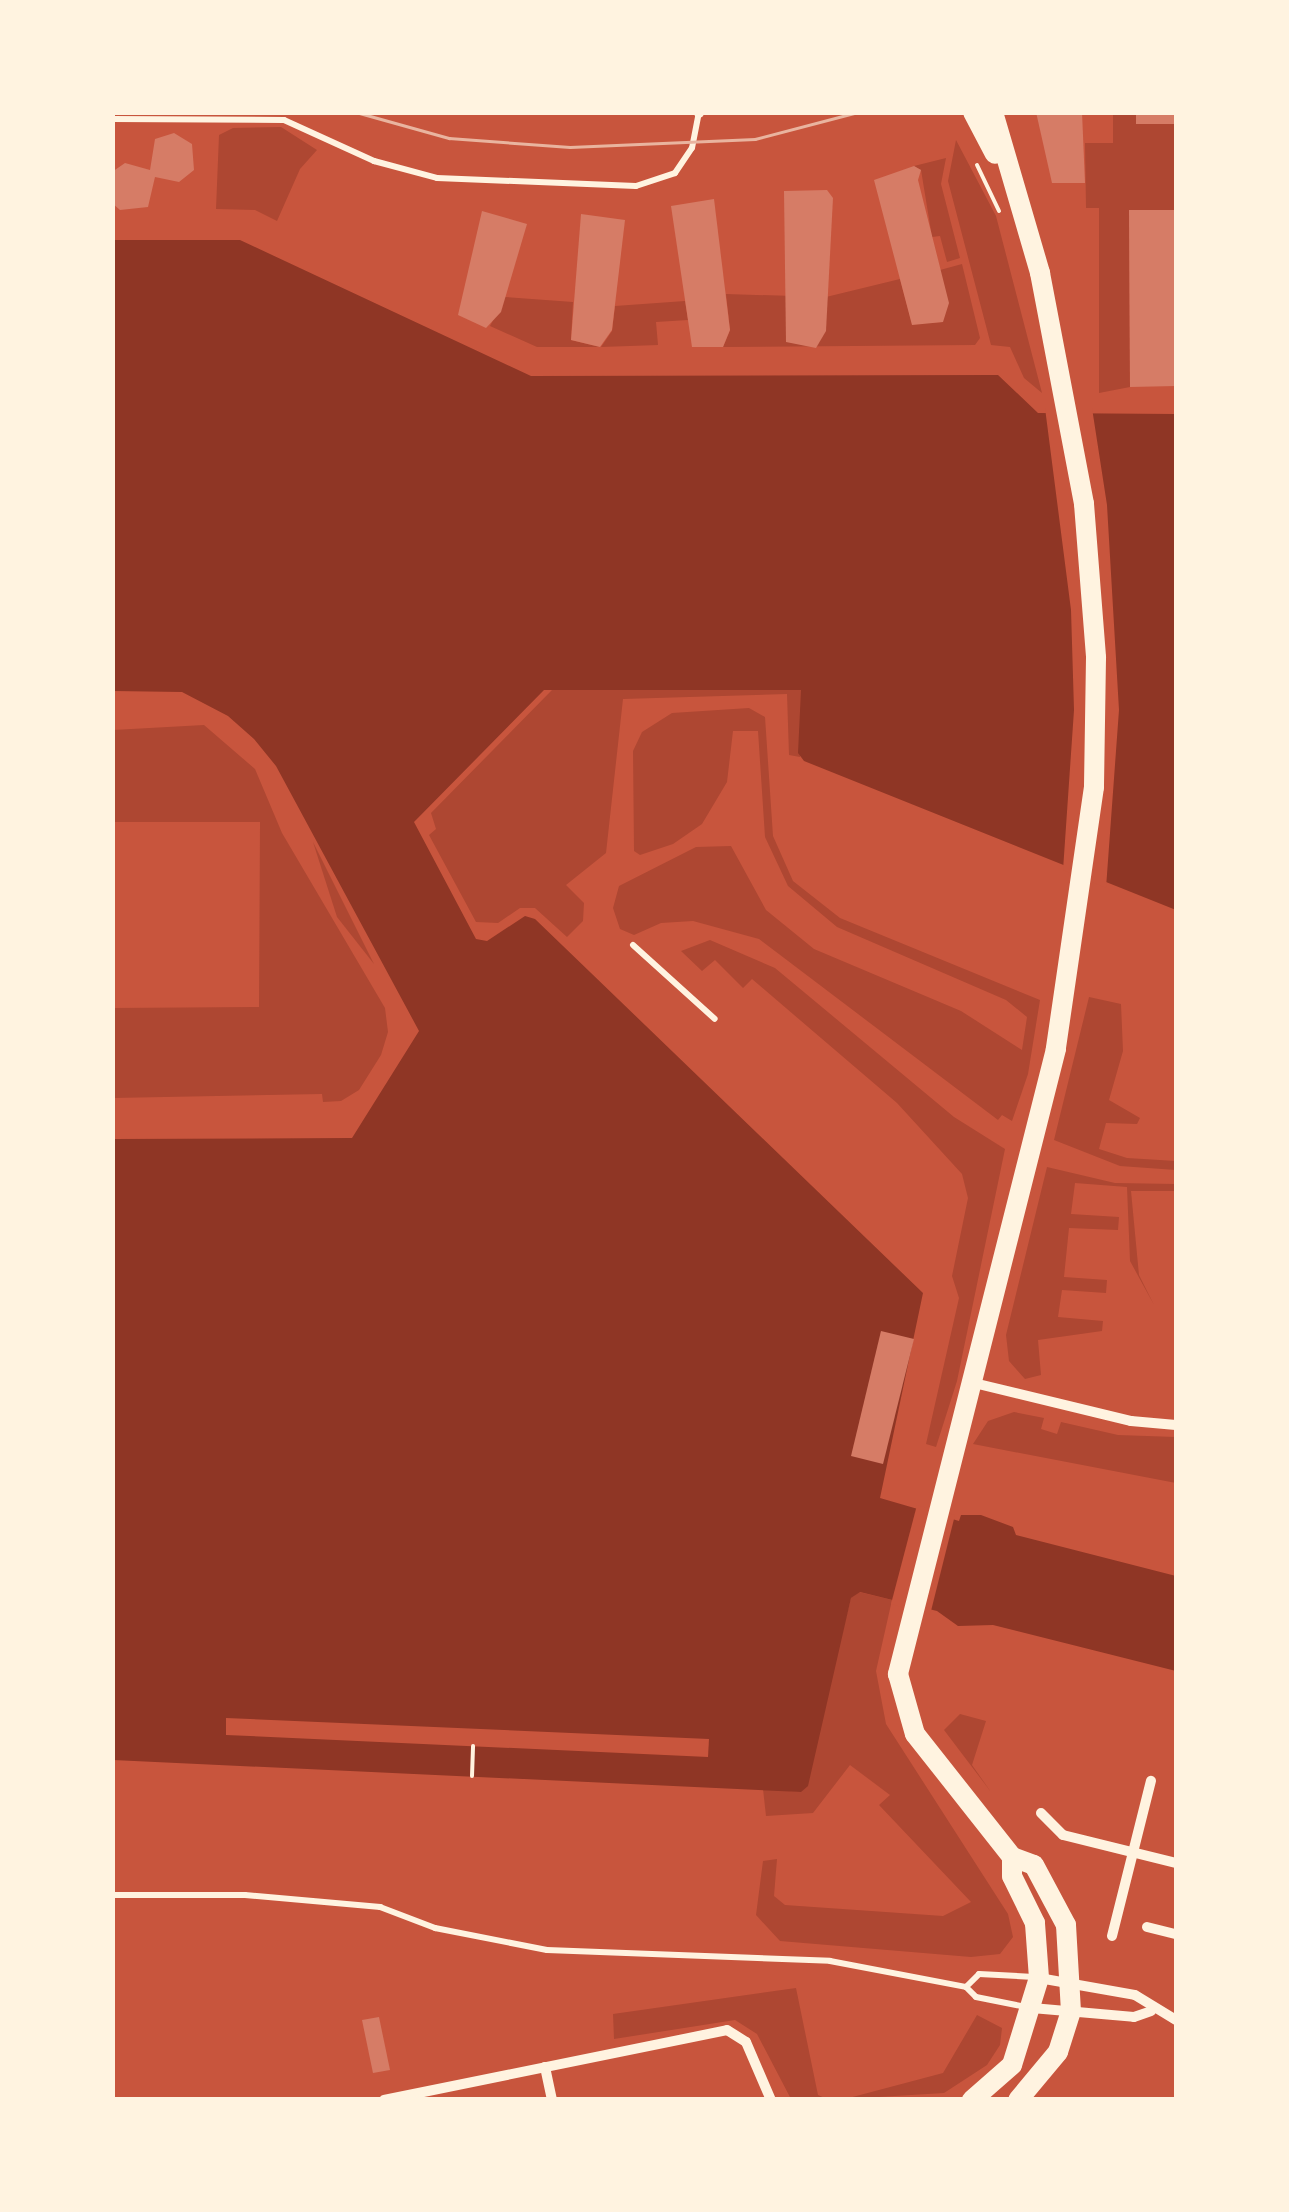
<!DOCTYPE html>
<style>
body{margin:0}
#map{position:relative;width:1289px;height:2212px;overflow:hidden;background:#c8553d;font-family:Georgia,serif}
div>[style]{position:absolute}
.green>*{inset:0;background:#ae4732}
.water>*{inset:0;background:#8f3625}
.pier>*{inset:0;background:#c8553d}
.building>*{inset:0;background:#d67c66}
.path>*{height:4px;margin:-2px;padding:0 2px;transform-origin:2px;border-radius:2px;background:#fff3e0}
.service>*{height:6px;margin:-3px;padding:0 3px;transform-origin:3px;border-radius:3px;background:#fff3e0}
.minor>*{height:10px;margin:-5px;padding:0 5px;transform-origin:5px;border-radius:5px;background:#fff3e0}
.trunk>*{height:20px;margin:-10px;padding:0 10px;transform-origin:10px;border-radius:10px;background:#fff3e0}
.tram>*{height:2.5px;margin:-1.25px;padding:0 1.25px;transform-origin:1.25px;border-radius:1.25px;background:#e9b49f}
span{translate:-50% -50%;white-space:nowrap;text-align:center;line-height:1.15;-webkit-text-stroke:8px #fff3e0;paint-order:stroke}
.frame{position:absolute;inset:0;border:115px solid #fff3e0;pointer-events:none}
</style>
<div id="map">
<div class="green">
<i style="clip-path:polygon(1113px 113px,1136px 113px,1136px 124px,1176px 124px,1176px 210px,1129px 211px,1130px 387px,1099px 393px,1099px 208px,1086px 208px,1085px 143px,1113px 143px)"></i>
<i style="clip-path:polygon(281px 127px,317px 150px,300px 169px,277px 221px,255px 210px,216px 209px,219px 135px,233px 128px)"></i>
<i style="clip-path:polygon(956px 140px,996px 216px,1042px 393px,1024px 378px,1010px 347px,991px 345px,948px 181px)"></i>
<i style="clip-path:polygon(946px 158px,941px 184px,960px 258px,947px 262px,940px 236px,932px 237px,921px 170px,914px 166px)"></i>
<i style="clip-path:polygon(962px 264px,980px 338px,975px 345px,723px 347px,730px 330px,726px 294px,826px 297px,900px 279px,912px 324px,943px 322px,940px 270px)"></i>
<i style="clip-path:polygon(505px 297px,573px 302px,571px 340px,600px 347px,537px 347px,490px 326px)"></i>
<i style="clip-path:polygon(685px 301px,688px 320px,656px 322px,658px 345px,601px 347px,612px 331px,615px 306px)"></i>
<i style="clip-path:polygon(552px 690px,802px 690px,800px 757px,789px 755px,787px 694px,623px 699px,606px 853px,566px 885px,584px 903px,583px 921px,567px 937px,535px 908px,520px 908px,498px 923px,476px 922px,429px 835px,436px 829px,431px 813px)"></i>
<i style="clip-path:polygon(749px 708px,765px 717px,773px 836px,793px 881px,840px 918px,1040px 1000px,1028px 1074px,1012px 1121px,1002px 1115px,998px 1120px,759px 939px,693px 921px,661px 923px,634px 935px,620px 929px,613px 908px,619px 886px,696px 847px,731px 846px,766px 910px,814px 949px,961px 1011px,1022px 1050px,1027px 1017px,1006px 1000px,837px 927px,788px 886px,765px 837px,758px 731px,733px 731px,727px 782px,702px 824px,673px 844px,640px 855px,634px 851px,633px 751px,642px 732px,672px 713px)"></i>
<i style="clip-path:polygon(204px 725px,255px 769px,282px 833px,385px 1008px,388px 1032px,381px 1055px,359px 1090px,341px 1101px,323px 1102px,322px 1094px,113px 1098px,113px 1008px,259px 1007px,260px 822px,113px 822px,113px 730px)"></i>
<i style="clip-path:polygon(313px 842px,374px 964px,337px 917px)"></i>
<i style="clip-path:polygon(710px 940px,775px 968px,954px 1117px,1005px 1149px,957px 1381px,936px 1447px,926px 1444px,959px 1298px,952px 1276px,968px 1198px,962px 1174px,897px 1103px,752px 979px,743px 988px,715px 960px,702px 971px,681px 951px)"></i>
<i style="clip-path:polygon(1089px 997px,1121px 1004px,1123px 1051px,1109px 1100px,1140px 1118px,1137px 1124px,1106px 1123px,1099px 1149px,1127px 1158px,1176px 1161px,1176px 1170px,1120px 1166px,1054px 1140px)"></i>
<i style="clip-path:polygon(1047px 1167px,1115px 1183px,1176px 1184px,1176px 1191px,1131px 1191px,1139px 1275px,1154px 1305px,1130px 1261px,1127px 1187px,1075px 1183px,1071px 1214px,1119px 1217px,1118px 1230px,1069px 1228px,1064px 1277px,1107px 1280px,1106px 1293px,1062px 1290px,1058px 1317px,1103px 1321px,1102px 1331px,1038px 1340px,1041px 1375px,1025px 1379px,1009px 1361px,1006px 1335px)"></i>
<i style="clip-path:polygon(1014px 1412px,1044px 1418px,1041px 1429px,1057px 1434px,1061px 1422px,1118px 1435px,1176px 1437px,1176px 1483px,973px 1444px,988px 1421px)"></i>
<i style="clip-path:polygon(859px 1592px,892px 1600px,876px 1671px,886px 1724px,1008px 1914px,1013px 1937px,1000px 1954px,971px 1957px,780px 1941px,756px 1915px,763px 1861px,777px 1859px,774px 1896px,785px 1905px,943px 1916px,971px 1902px,879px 1805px,890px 1795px,850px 1765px,813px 1813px,766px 1816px,763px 1789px,801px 1792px,805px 1781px,851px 1598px)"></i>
<i style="clip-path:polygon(960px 1714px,986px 1721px,972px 1765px,991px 1792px,944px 1730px)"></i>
<i style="clip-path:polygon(796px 1988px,818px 2095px,827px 2099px,791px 2099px,757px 2034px,735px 2020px,614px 2039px,613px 2014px)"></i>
<i style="clip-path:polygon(977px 2015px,1002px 2028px,1000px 2045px,987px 2065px,944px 2093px,845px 2099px,943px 2073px)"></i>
</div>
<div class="water">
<i style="clip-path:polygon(113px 240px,240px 240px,531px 376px,998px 375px,1038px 413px,1176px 414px,1176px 910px,804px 761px,798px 753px,801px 690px,544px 690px,414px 822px,476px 939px,487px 941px,525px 916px,535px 919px,923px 1293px,880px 1498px,959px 1521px,961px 1515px,981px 1515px,1013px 1527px,1016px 1535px,1176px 1576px,1176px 1671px,993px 1625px,958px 1626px,937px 1611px,860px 1592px,851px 1598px,808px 1786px,801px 1792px,113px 1760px,113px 1139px,352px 1138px,419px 1031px,276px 766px,254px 739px,228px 716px,182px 692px,113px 691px)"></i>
</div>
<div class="pier">
<i style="clip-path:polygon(1045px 408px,1092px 408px,1107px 505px,1119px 710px,1106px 888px,1063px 870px,1074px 710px,1071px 610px)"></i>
<i style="clip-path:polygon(917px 1505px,955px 1515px,930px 1615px,891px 1604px)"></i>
<i style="clip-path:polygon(226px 1718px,709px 1739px,708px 1757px,226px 1735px)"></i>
</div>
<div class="building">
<i style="clip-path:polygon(1036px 112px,1082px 112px,1085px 183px,1052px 183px)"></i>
<i style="clip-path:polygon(1136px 112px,1176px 112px,1176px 124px,1136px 124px)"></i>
<i style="clip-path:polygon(174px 133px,192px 144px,194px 170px,179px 182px,155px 177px,148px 207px,120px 210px,112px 203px,112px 172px,125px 163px,150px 170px,155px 139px)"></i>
<i style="clip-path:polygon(914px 166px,921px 170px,918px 180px,949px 303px,943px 322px,912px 325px,874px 180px)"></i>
<i style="clip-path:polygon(827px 190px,833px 198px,826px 331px,816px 348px,786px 342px,784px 191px)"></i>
<i style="clip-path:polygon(714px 199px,730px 330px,723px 347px,692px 347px,671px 206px)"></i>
<i style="clip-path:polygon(1129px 210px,1176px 210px,1176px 386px,1130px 387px)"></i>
<i style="clip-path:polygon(482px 211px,527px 224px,501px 312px,486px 328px,458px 315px)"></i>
<i style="clip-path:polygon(581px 214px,625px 220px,612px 330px,600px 347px,571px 340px)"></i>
<i style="clip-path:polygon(881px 1331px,914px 1339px,883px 1464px,851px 1456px)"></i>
<i style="clip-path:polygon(379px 2017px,390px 2070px,373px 2073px,362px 2020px)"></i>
</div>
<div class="path">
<i style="left:977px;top:165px;width:51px;rotate:64.4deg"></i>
<i style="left:472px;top:1776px;width:30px;rotate:-88deg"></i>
</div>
<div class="service">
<i style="left:112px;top:119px;width:172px;rotate:0.3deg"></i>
<i style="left:284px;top:120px;width:99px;rotate:24.5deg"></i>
<i style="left:374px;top:161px;width:65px;rotate:15.1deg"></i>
<i style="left:437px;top:178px;width:199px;rotate:2.3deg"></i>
<i style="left:636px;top:186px;width:41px;rotate:-18.4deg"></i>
<i style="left:675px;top:173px;width:30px;rotate:-56deg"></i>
<i style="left:692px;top:148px;width:36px;rotate:-79deg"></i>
<i style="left:633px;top:945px;width:110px;rotate:42.1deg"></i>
<i style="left:112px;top:1895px;width:133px"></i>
<i style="left:245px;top:1895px;width:136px;rotate:5.1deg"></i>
<i style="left:380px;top:1907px;width:59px;rotate:20.9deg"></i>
<i style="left:435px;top:1928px;width:114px;rotate:11.1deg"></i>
<i style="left:547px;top:1950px;width:283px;rotate:2.2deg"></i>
<i style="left:830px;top:1961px;width:138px;rotate:10.8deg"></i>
<i style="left:966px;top:1987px;width:14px;rotate:45deg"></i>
<i style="left:976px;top:1997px;width:51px;rotate:11.3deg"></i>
<i style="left:966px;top:1987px;width:18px;rotate:-45deg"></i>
<i style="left:979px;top:1974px;width:55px;rotate:3.1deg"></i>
</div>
<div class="minor">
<i style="left:699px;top:113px;width:1px;rotate:-90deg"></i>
<i style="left:974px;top:1383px;width:162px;rotate:13.6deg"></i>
<i style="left:1131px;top:1421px;width:45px;rotate:5.1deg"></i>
<i style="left:1041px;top:1813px;width:31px;rotate:45deg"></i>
<i style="left:1063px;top:1835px;width:116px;rotate:13.9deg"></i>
<i style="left:1147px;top:1927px;width:30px;rotate:14deg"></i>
<i style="left:1112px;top:1936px;width:160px;rotate:-75.9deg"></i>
<i style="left:1039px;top:1978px;width:97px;rotate:10deg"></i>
<i style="left:1135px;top:1995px;width:48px;rotate:31.4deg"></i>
<i style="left:1032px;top:2008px;width:102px;rotate:5deg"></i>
<i style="left:1134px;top:2017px;width:18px;rotate:-19deg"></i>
<i style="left:545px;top:2067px;width:34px;rotate:78deg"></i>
<i style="left:384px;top:2100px;width:350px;rotate:-11.5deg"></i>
<i style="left:727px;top:2030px;width:22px;rotate:32deg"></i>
<i style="left:746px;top:2042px;width:63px;rotate:66.7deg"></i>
</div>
<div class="trunk">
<i style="left:973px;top:112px;width:47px;rotate:62.4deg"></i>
<i style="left:993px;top:112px;width:168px;rotate:73.7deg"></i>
<i style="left:1040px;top:273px;width:235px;rotate:79.2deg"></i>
<i style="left:1084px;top:504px;width:154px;rotate:85.5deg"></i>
<i style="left:1096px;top:658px;width:129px;rotate:90.9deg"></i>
<i style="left:1094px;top:787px;width:265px;rotate:98.3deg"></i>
<i style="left:1056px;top:1049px;width:645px;rotate:104.19deg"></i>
<i style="left:898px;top:1674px;width:62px;rotate:74.2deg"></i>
<i style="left:915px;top:1734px;width:157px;rotate:51.7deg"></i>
<i style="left:1012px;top:1857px;width:23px;rotate:20deg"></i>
<i style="left:1034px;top:1865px;width:68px;rotate:61.9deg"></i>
<i style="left:1066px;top:1925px;width:86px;rotate:86.7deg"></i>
<i style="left:1071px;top:2011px;width:43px;rotate:107.6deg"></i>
<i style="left:1058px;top:2052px;width:62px;rotate:129.8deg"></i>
<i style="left:972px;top:2100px;width:53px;rotate:-41.2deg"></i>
<i style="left:1012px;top:2065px;width:91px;rotate:-72.8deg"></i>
<i style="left:1039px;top:1978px;width:55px;rotate:-94.2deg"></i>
<i style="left:1035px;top:1923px;width:52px;rotate:-116.1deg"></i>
<i style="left:1012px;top:1876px;width:19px;rotate:-90deg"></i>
</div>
<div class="tram">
<i style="left:356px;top:112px;width:97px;rotate:15.6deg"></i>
<i style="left:449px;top:138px;width:121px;rotate:4.3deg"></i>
<i style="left:570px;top:147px;width:185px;rotate:-2.5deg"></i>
<i style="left:755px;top:139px;width:106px;rotate:-14.7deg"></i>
</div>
<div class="frame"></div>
</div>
